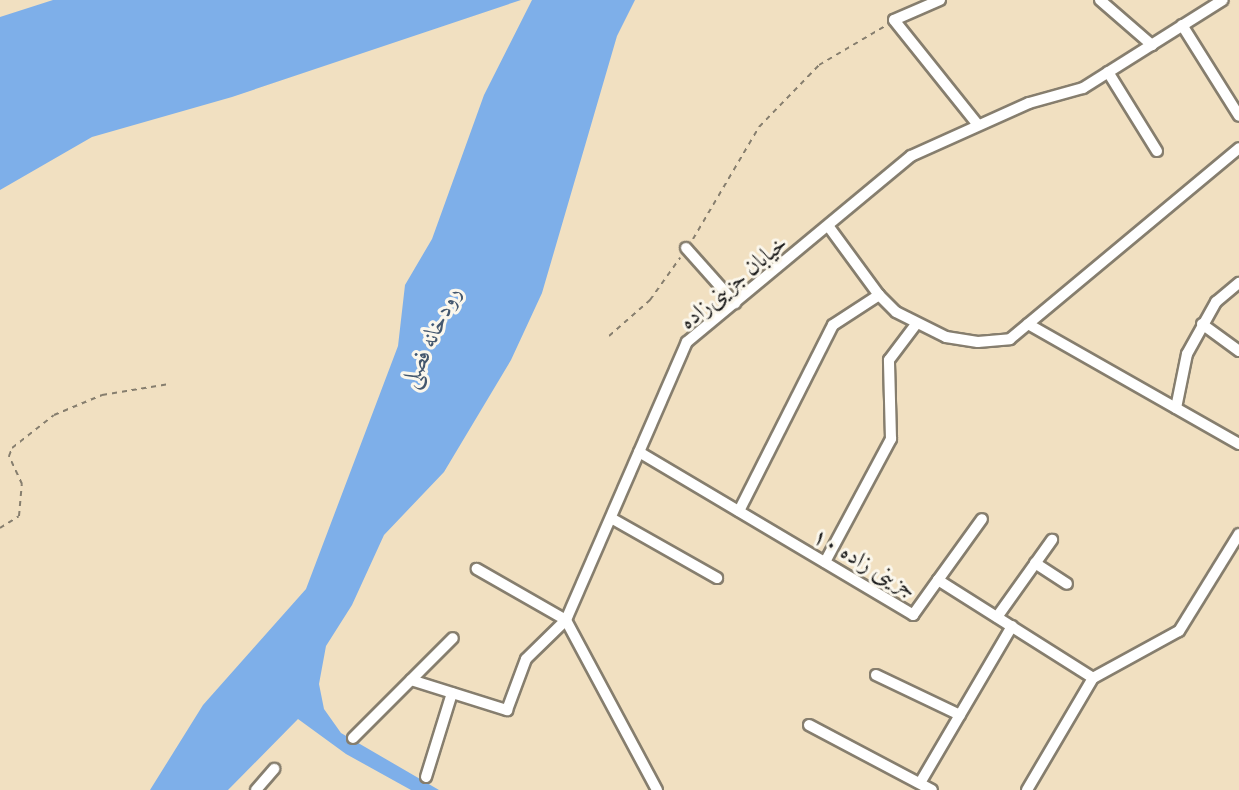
<!DOCTYPE html>
<meta charset="utf-8">
<style>
body{margin:0}
#map{position:relative;width:1239px;height:790px;overflow:hidden;background:#f1e0c1;font-family:"Gentium Book Plus",Amiri,serif}
div>[style]{position:absolute}
.water>*{inset:0;background:#7eafe9}
.path>*{height:2px;margin-top:-1px;transform-origin:0;background:repeating-linear-gradient(90deg,#867e6e 0 5px,transparent 0 10px)}
.roads{filter:drop-shadow(2px 0 #867e6e) drop-shadow(-2px 0 #867e6e) drop-shadow(0 2px #867e6e) drop-shadow(0 -2px #867e6e)}
.minor>*{height:10px;margin:-5px;padding:0 5px;transform-origin:5px;border-radius:5px;background:#fff}
span{translate:-50% -50%;white-space:nowrap;text-align:center;line-height:1.15;-webkit-text-stroke:6px #fbf7ec;paint-order:stroke}
.street-label{font-size:23px;color:#1c1c1c}
.water-label{font-size:24px;color:#43576e;font-style:italic}
</style>
<div id="map">
<div class="water">
<i style="clip-path:polygon(53px 0,521px 0,232px 97px,92px 137px,0 190px,0 17px)"></i>
<i style="clip-path:polygon(532px 0,635px 0,617px 36px,542px 293px,511px 360px,444px 472px,384px 535px,352px 605px,326px 646px,319px 684px,324px 709px,341px 733px,439px 790px,411px 790px,346px 754px,298px 719px,228px 790px,150px 790px,203px 705px,306px 589px,398px 346px,405px 285px,432px 239px,484px 95px)"></i>
</div>
<div class="path">
<i style="left:693px;top:239px;width:130px;rotate:-59.5deg"></i>
<i style="left:759px;top:127px;width:86px;rotate:-45.9deg"></i>
<i style="left:819px;top:65px;width:79px;rotate:-30.5deg"></i>
<i style="left:609px;top:336px;width:55px;rotate:-41.3deg"></i>
<i style="left:650px;top:300px;width:52px;rotate:-54.5deg"></i>
<i style="left:0;top:528px;width:22px;rotate:-32deg"></i>
<i style="left:19px;top:516px;width:32px;rotate:-85deg"></i>
<i style="left:22px;top:484px;width:31px;rotate:-115deg"></i>
<i style="left:9px;top:456px;width:9px;rotate:-69deg"></i>
<i style="left:12px;top:448px;width:53px;rotate:-38.2deg"></i>
<i style="left:54px;top:415px;width:52px;rotate:-22.6deg"></i>
<i style="left:102px;top:395px;width:68px;rotate:-9.3deg"></i>
</div>
<div class="roads">
<div class="minor">
<i style="left:940px;top:0;width:50px;rotate:156.5deg"></i>
<i style="left:894px;top:20px;width:134px;rotate:51.3deg"></i>
<i style="left:1100px;top:0;width:69px;rotate:40.9deg"></i>
<i style="left:1182px;top:25px;width:107px;rotate:57.9deg"></i>
<i style="left:1108px;top:72px;width:93px;rotate:58.2deg"></i>
<i style="left:829px;top:227px;width:84px;rotate:53.7deg"></i>
<i style="left:879px;top:295px;width:24px;rotate:45deg"></i>
<i style="left:896px;top:312px;width:56px;rotate:26.6deg"></i>
<i style="left:946px;top:337px;width:32px;rotate:9deg"></i>
<i style="left:978px;top:342px;width:32px;rotate:-5deg"></i>
<i style="left:1010px;top:339px;width:298px;rotate:-39.8deg"></i>
<i style="left:686px;top:248px;width:74px;rotate:48.3deg"></i>
<i style="left:1028px;top:324px;width:243px;rotate:29.6deg"></i>
<i style="left:1202px;top:324px;width:46px;rotate:36.1deg"></i>
<i style="left:1176px;top:408px;width:55px;rotate:-78.5deg"></i>
<i style="left:1187px;top:354px;width:60px;rotate:-60.9deg"></i>
<i style="left:1216px;top:302px;width:30px;rotate:-40deg"></i>
<i style="left:639px;top:452px;width:319px;rotate:30.7deg"></i>
<i style="left:913px;top:615px;width:43px;rotate:-54.5deg"></i>
<i style="left:938px;top:580px;width:183px;rotate:32.3deg"></i>
<i style="left:739px;top:511px;width:208px;rotate:-63.2deg"></i>
<i style="left:833px;top:325px;width:55px;rotate:-33.1deg"></i>
<i style="left:611px;top:518px;width:122px;rotate:29.5deg"></i>
<i style="left:825px;top:562px;width:140px;rotate:-61.8deg"></i>
<i style="left:891px;top:439px;width:79px;rotate:-91.5deg"></i>
<i style="left:889px;top:360px;width:46px;rotate:-52.9deg"></i>
<i style="left:1035px;top:563px;width:38px;rotate:33deg"></i>
<i style="left:938px;top:580px;width:75px;rotate:-54.2deg"></i>
<i style="left:997px;top:617px;width:95px;rotate:-54.5deg"></i>
<i style="left:876px;top:675px;width:93px;rotate:25.5deg"></i>
<i style="left:411px;top:680px;width:101px;rotate:17.4deg"></i>
<i style="left:507px;top:710px;width:54px;rotate:-69.6deg"></i>
<i style="left:526px;top:659px;width:56px;rotate:-44.3deg"></i>
<i style="left:566px;top:620px;width:103px;rotate:-150.2deg"></i>
<i style="left:809px;top:725px;width:139px;rotate:27.9deg"></i>
<i style="left:353px;top:738px;width:141px;rotate:-45deg"></i>
<i style="left:426px;top:777px;width:88px;rotate:-72.8deg"></i>
<i style="left:920px;top:783px;width:182px;rotate:-59.6deg"></i>
<i style="left:256px;top:790px;width:28px;rotate:-49deg"></i>
<i style="left:657px;top:790px;width:193px;rotate:-118.2deg"></i>
<i style="left:566px;top:620px;width:303px;rotate:-66.5deg"></i>
<i style="left:687px;top:342px;width:291px;rotate:-39.7deg"></i>
<i style="left:911px;top:156px;width:129px;rotate:-24.2deg"></i>
<i style="left:1029px;top:103px;width:56px;rotate:-15.5deg"></i>
<i style="left:1083px;top:88px;width:165px;rotate:-32.2deg"></i>
<i style="left:1027px;top:790px;width:130px;rotate:-59.5deg"></i>
<i style="left:1093px;top:678px;width:98px;rotate:-28.7deg"></i>
<i style="left:1179px;top:631px;width:114px;rotate:-58.3deg"></i>
</div>
</div>
<div class="street-label">
<span style="left:733px;top:282px;rotate:-40deg">خیابان جزینی‌زاده</span>
<span style="left:865px;top:562px;rotate:30deg">جزینی زاده ۱۰</span>
</div>
<div class="water-label">
<span style="left:430px;top:337px;rotate:-65deg">رودخانه فصلی</span>
</div>
</div>
